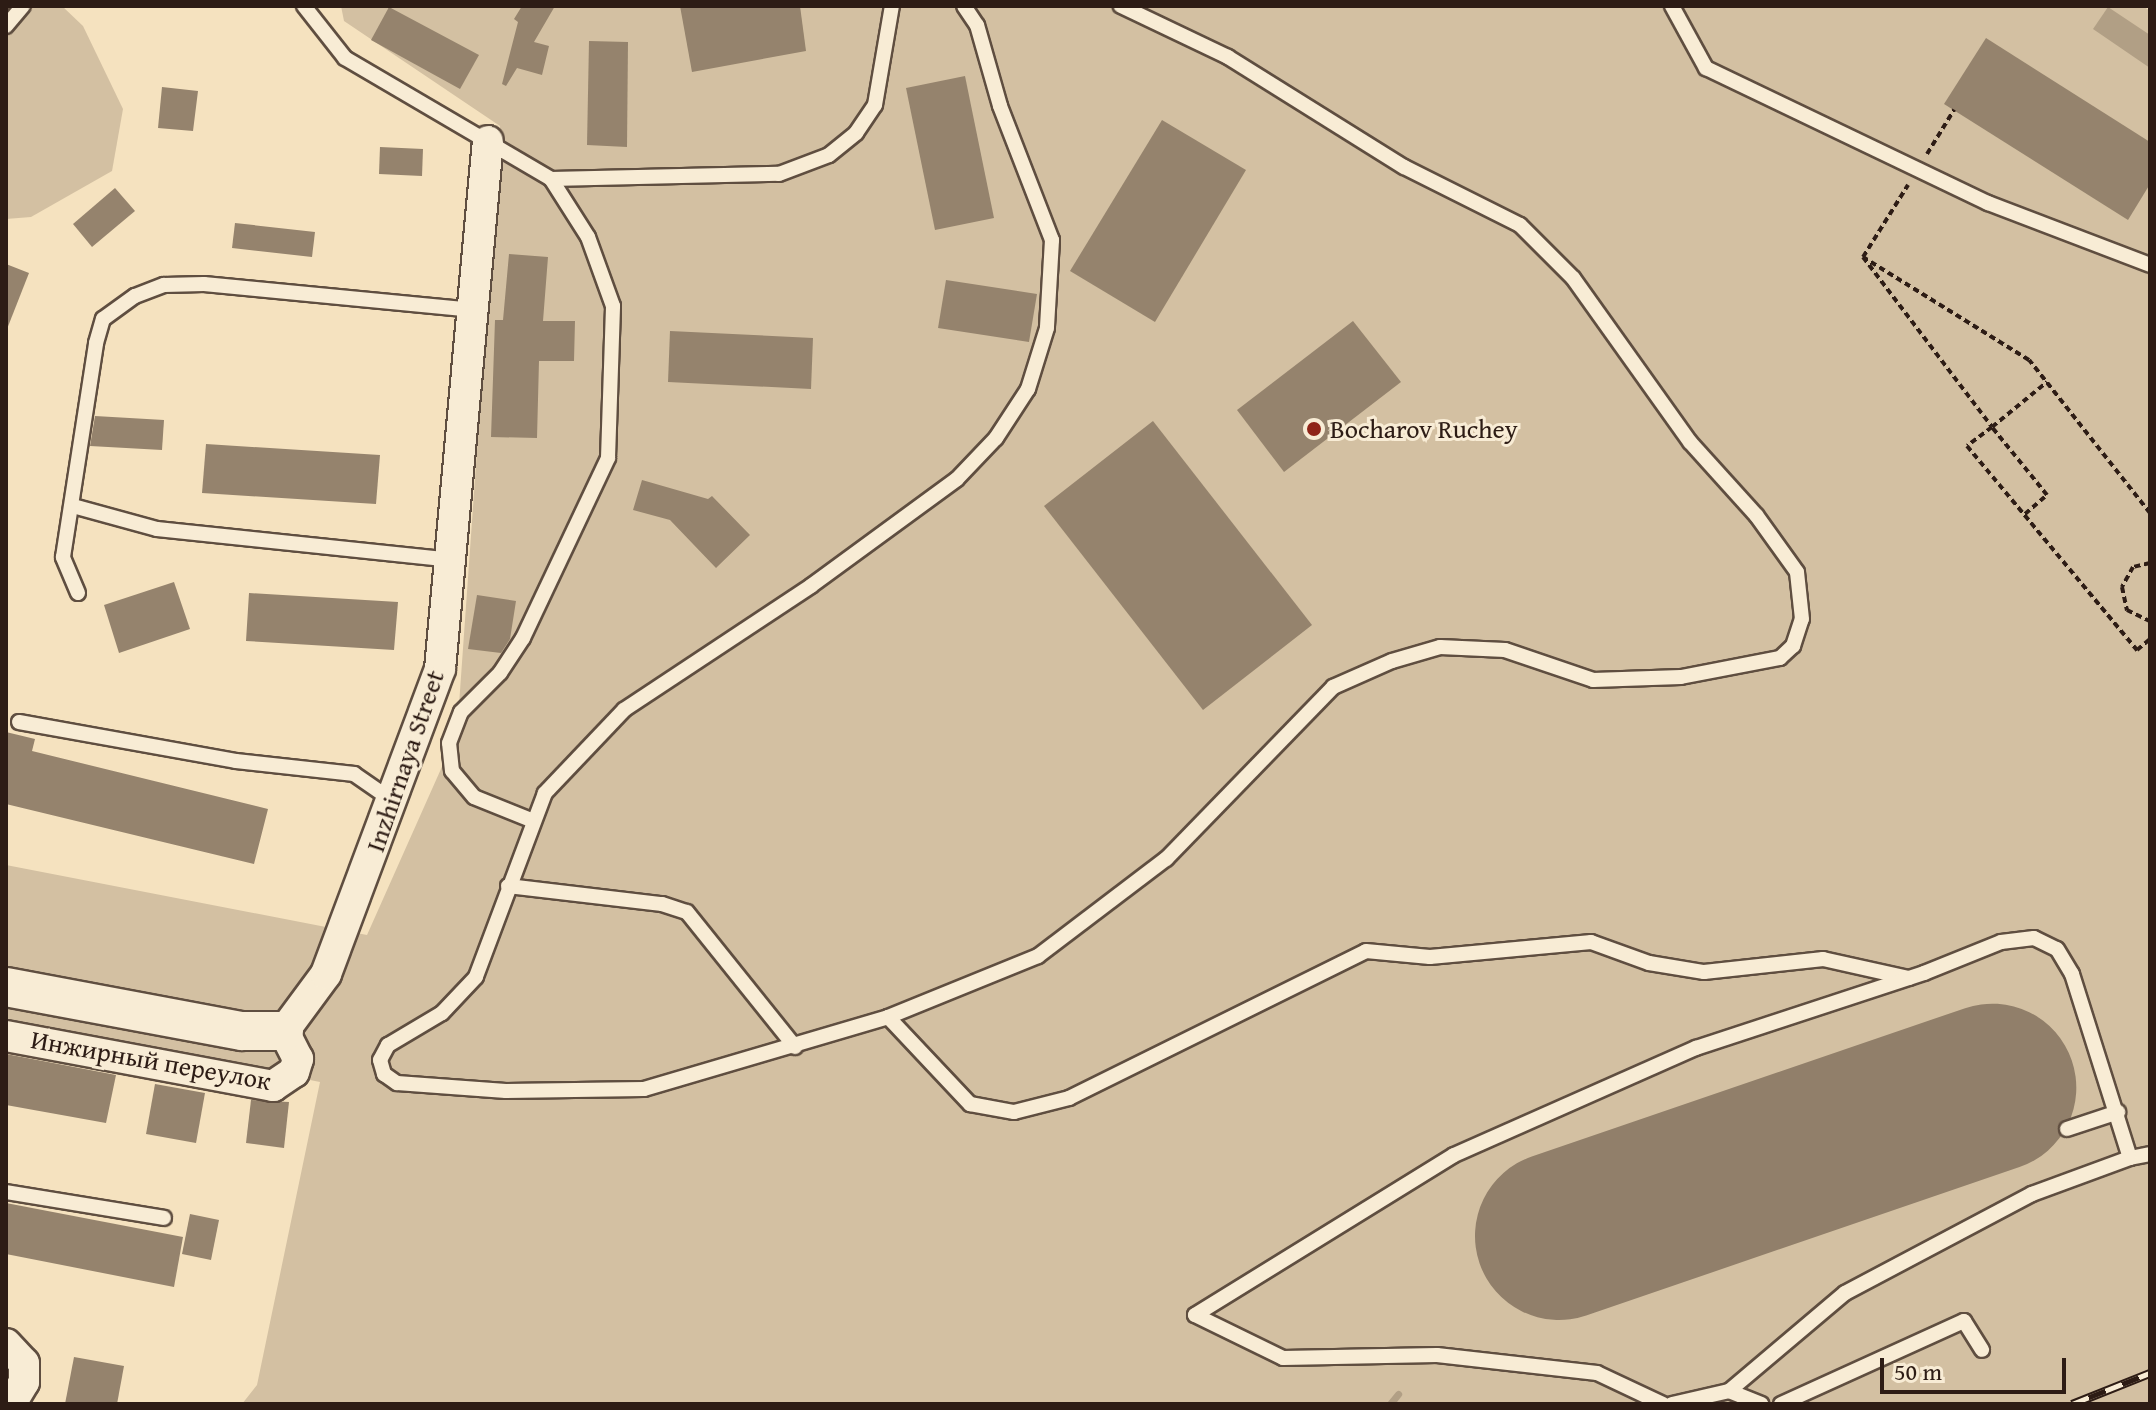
<!DOCTYPE html>
<meta charset="utf-8">
<style>
body{margin:0}
#map{position:relative;width:2156px;height:1410px;overflow:hidden;background:#f5e2bf;font-family:"Gentium Book Plus",serif}
div>[style]{position:absolute}
.green>*{inset:0;background:#d3c0a2}
.water>*{inset:0;background:#b19f85}
.stream>*{height:7px;margin:-3.5px;padding:0 3.5px;transform-origin:3.5px;border-radius:3.5px;background:#b19f85}
.runway>*{height:168px;margin:-84px;padding:0 84px;transform-origin:84px;border-radius:84px;background:#917f6a}
.building>*{inset:0;background:#95836d}
.path>*{height:4px;margin-top:-2px;transform-origin:0;background:repeating-linear-gradient(90deg,#2d1c15 0 6px,transparent 0 10px)}
.roads{filter:drop-shadow(2px 0 #5f4e40) drop-shadow(-2px 0 #5f4e40) drop-shadow(0 2px #5f4e40) drop-shadow(0 -2px #5f4e40)}
.service>*{height:14px;margin:-7px;padding:0 7px;transform-origin:7px;border-radius:7px;background:#f8ecd5}
.minor>*{height:30px;margin:-15px;padding:0 15px;transform-origin:15px;border-radius:15px;background:#f8ecd5}
.tertiary>*{height:38px;margin:-19px;padding:0 19px;transform-origin:19px;border-radius:19px;background:#f8ecd5}
.rail>*{height:9px;margin-top:-4.5px;transform-origin:0;background:repeating-linear-gradient(90deg,#f8ecd5 0 18px,#2d1c15 0 36px);box-sizing:border-box;border-block:2px solid #2d1c15}
.dots>*{width:22px;height:22px;translate:-50% -50%;box-sizing:border-box;border:4px solid #f8ecd5;border-radius:50%}
span{translate:-50% -50%;white-space:nowrap;text-align:center;line-height:1.15;-webkit-text-stroke:6px #f8ecd5;paint-order:stroke}
.poi-label{font-size:26px;color:#2d1c15}
.left{translate:0 -50%;text-align:left}
.street-label{font-size:26px;color:#2d1c15}
.frame{position:absolute;inset:0;border:8px solid #2d1c15;pointer-events:none}
.scale{position:absolute;left:1880px;top:1358px;width:186px;height:36px;box-sizing:border-box;border:4px solid #2d1c15;border-top:0;padding-left:10px;font-size:24px;line-height:28px;white-space:nowrap;color:#2d1c15;-webkit-text-stroke:6px #f8ecd5;paint-order:stroke}
</style>
<div id="map">
<div class="green">
<i style="clip-path:polygon(6px 6px,62px 6px,83px 26px,123px 109px,112px 171px,31px 217px,6px 219px)"></i>
<i style="clip-path:polygon(341px 6px,2143px 6px,2150px 11px,2150px 1404px,242px 1404px,257px 1385px,320px 1082px,6px 1019px,6px 865px,367px 935px,457px 733px,500px 126px,344px 21px)"></i>
</div>
<div class="water">
<i style="clip-path:polygon(2108px 7px,2150px 35px,2150px 68px,2093px 29px)"></i>
</div>
<div class="stream">
<i style="left:1390px;top:1404px;width:13px;rotate:-51deg"></i>
</div>
<div class="runway">
<i style="left:1559px;top:1236px;width:458px;rotate:-18.9deg"></i>
</div>
<div class="building">
<i style="clip-path:polygon(522px 6px,555px 6px,534px 42px,549px 46px,542px 75px,517px 68px,506px 86px,502px 84px,518px 22px,514px 19px)"></i>
<i style="clip-path:polygon(680px 6px,800px 6px,806px 51px,692px 72px)"></i>
<i style="clip-path:polygon(389px 7px,479px 55px,460px 89px,371px 40px)"></i>
<i style="clip-path:polygon(1986px 38px,2150px 142px,2150px 184px,2128px 220px,1944px 104px)"></i>
<i style="clip-path:polygon(589px 41px,628px 42px,627px 147px,587px 145px)"></i>
<i style="clip-path:polygon(965px 76px,994px 218px,935px 230px,906px 88px)"></i>
<i style="clip-path:polygon(162px 87px,198px 91px,193px 131px,158px 128px)"></i>
<i style="clip-path:polygon(1162px 120px,1246px 170px,1155px 322px,1070px 271px)"></i>
<i style="clip-path:polygon(380px 147px,423px 149px,422px 176px,379px 174px)"></i>
<i style="clip-path:polygon(115px 188px,135px 211px,92px 247px,73px 224px)"></i>
<i style="clip-path:polygon(235px 223px,315px 232px,312px 257px,232px 248px)"></i>
<i style="clip-path:polygon(509px 254px,548px 257px,543px 321px,575px 321px,574px 361px,539px 361px,537px 438px,491px 437px,495px 320px,503px 320px)"></i>
<i style="clip-path:polygon(6px 264px,29px 273px,7px 329px,6px 329px)"></i>
<i style="clip-path:polygon(946px 280px,1037px 294px,1029px 342px,938px 328px)"></i>
<i style="clip-path:polygon(1353px 321px,1401px 382px,1284px 472px,1237px 410px)"></i>
<i style="clip-path:polygon(670px 331px,813px 338px,811px 389px,668px 382px)"></i>
<i style="clip-path:polygon(95px 416px,164px 420px,162px 450px,90px 446px)"></i>
<i style="clip-path:polygon(1153px 421px,1312px 625px,1203px 710px,1044px 506px)"></i>
<i style="clip-path:polygon(206px 444px,380px 455px,376px 504px,202px 493px)"></i>
<i style="clip-path:polygon(642px 480px,708px 499px,712px 496px,750px 535px,716px 568px,670px 520px,633px 510px)"></i>
<i style="clip-path:polygon(174px 582px,190px 629px,119px 653px,104px 605px)"></i>
<i style="clip-path:polygon(249px 593px,398px 602px,394px 650px,246px 641px)"></i>
<i style="clip-path:polygon(477px 595px,516px 601px,510px 639px,501px 653px,468px 649px)"></i>
<i style="clip-path:polygon(6px 732px,35px 739px,32px 751px,268px 809px,254px 864px,6px 804px)"></i>
<i style="clip-path:polygon(6px 1054px,116px 1075px,106px 1123px,6px 1105px)"></i>
<i style="clip-path:polygon(155px 1084px,205px 1093px,196px 1143px,146px 1134px)"></i>
<i style="clip-path:polygon(251px 1100px,289px 1102px,284px 1148px,246px 1143px)"></i>
<i style="clip-path:polygon(6px 1203px,183px 1237px,174px 1287px,6px 1254px)"></i>
<i style="clip-path:polygon(190px 1214px,219px 1220px,211px 1260px,182px 1254px)"></i>
<i style="clip-path:polygon(74px 1357px,124px 1366px,117px 1404px,65px 1404px)"></i>
</div>
<div class="path">
<i style="left:1927px;top:154px;width:52px;rotate:-58.5deg"></i>
<i style="left:1863px;top:257px;width:85px;rotate:-58deg"></i>
<i style="left:2150px;top:513px;width:195px;rotate:-128.3deg"></i>
<i style="left:2029px;top:360px;width:195px;rotate:-148.2deg"></i>
<i style="left:1863px;top:257px;width:213px;rotate:52.8deg"></i>
<i style="left:1992px;top:427px;width:31px;rotate:143deg"></i>
<i style="left:1967px;top:446px;width:266px;rotate:50.2deg"></i>
<i style="left:2137px;top:650px;width:17px;rotate:-40deg"></i>
<i style="left:2025px;top:514px;width:29px;rotate:-41deg"></i>
<i style="left:2047px;top:495px;width:87px;rotate:-129deg"></i>
<i style="left:1992px;top:427px;width:71px;rotate:-39.3deg"></i>
<i style="left:2150px;top:563px;width:17px;rotate:167deg"></i>
<i style="left:2133px;top:567px;width:23px;rotate:119deg"></i>
<i style="left:2122px;top:587px;width:24px;rotate:78deg"></i>
<i style="left:2127px;top:610px;width:25px;rotate:26deg"></i>
</div>
<div class="roads">
<div class="service">
<i style="left:304px;top:6px;width:66px;rotate:51.7deg"></i>
<i style="left:345px;top:58px;width:239px;rotate:30.4deg"></i>
<i style="left:551px;top:179px;width:228px;rotate:-1.3deg"></i>
<i style="left:779px;top:174px;width:53px;rotate:-20.8deg"></i>
<i style="left:829px;top:155px;width:35px;rotate:-39deg"></i>
<i style="left:856px;top:133px;width:34px;rotate:-56deg"></i>
<i style="left:875px;top:105px;width:100px;rotate:-80.3deg"></i>
<i style="left:964px;top:6px;width:23px;rotate:56deg"></i>
<i style="left:977px;top:25px;width:84px;rotate:74.1deg"></i>
<i style="left:1000px;top:106px;width:144px;rotate:68.8deg"></i>
<i style="left:1052px;top:240px;width:88px;rotate:93.3deg"></i>
<i style="left:1047px;top:328px;width:64px;rotate:107.3deg"></i>
<i style="left:1028px;top:389px;width:59px;rotate:123.1deg"></i>
<i style="left:996px;top:438px;width:57px;rotate:133.6deg"></i>
<i style="left:957px;top:479px;width:181px;rotate:143.8deg"></i>
<i style="left:811px;top:586px;width:224px;rotate:146.5deg"></i>
<i style="left:624px;top:710px;width:115px;rotate:133.6deg"></i>
<i style="left:545px;top:793px;width:197px;rotate:110.6deg"></i>
<i style="left:476px;top:977px;width:50px;rotate:133.4deg"></i>
<i style="left:442px;top:1013px;width:63px;rotate:149.3deg"></i>
<i style="left:388px;top:1045px;width:17px;rotate:118deg"></i>
<i style="left:380px;top:1060px;width:15px;rotate:74deg"></i>
<i style="left:384px;top:1074px;width:16px;rotate:35deg"></i>
<i style="left:397px;top:1083px;width:109px;rotate:4.2deg"></i>
<i style="left:506px;top:1091px;width:138px;rotate:-0.8deg"></i>
<i style="left:644px;top:1089px;width:254px;rotate:-16.4deg"></i>
<i style="left:888px;top:1017px;width:162px;rotate:-22.1deg"></i>
<i style="left:1038px;top:956px;width:161px;rotate:-37.2deg"></i>
<i style="left:1166px;top:859px;width:240px;rotate:-45.8deg"></i>
<i style="left:1333px;top:687px;width:64px;rotate:-23.8deg"></i>
<i style="left:1392px;top:661px;width:50px;rotate:-16.3deg"></i>
<i style="left:1440px;top:647px;width:65px;rotate:2.6deg"></i>
<i style="left:1505px;top:650px;width:93px;rotate:18.8deg"></i>
<i style="left:1593px;top:680px;width:88px;rotate:-2deg"></i>
<i style="left:1681px;top:677px;width:101px;rotate:-10.9deg"></i>
<i style="left:1780px;top:658px;width:18px;rotate:-43deg"></i>
<i style="left:1793px;top:646px;width:28px;rotate:-72deg"></i>
<i style="left:1802px;top:619px;width:47px;rotate:-96.1deg"></i>
<i style="left:1797px;top:572px;width:70px;rotate:-125.7deg"></i>
<i style="left:1756px;top:515px;width:98px;rotate:-132.1deg"></i>
<i style="left:1690px;top:442px;width:201px;rotate:-125.5deg"></i>
<i style="left:1573px;top:278px;width:75px;rotate:-135deg"></i>
<i style="left:1520px;top:225px;width:130px;rotate:-153.4deg"></i>
<i style="left:1404px;top:167px;width:208px;rotate:-148deg"></i>
<i style="left:1228px;top:57px;width:119px;rotate:-154.5deg"></i>
<i style="left:1672px;top:6px;width:71px;rotate:61.3deg"></i>
<i style="left:1706px;top:68px;width:313px;rotate:25.6deg"></i>
<i style="left:1988px;top:203px;width:173px;rotate:20.9deg"></i>
<i style="left:6px;top:26px;width:26px;rotate:-50deg"></i>
<i style="left:73px;top:506px;width:87px;rotate:15.3deg"></i>
<i style="left:157px;top:529px;width:295px;rotate:6deg"></i>
<i style="left:78px;top:593px;width:39px;rotate:-113deg"></i>
<i style="left:63px;top:557px;width:217px;rotate:-81.2deg"></i>
<i style="left:96px;top:343px;width:25px;rotate:-74deg"></i>
<i style="left:103px;top:319px;width:39px;rotate:-36deg"></i>
<i style="left:135px;top:296px;width:31px;rotate:-21deg"></i>
<i style="left:164px;top:285px;width:40px;rotate:-1.4deg"></i>
<i style="left:204px;top:284px;width:271px;rotate:5.5deg"></i>
<i style="left:19px;top:722px;width:220px;rotate:10.2deg"></i>
<i style="left:236px;top:761px;width:119px;rotate:6.3deg"></i>
<i style="left:354px;top:774px;width:47px;rotate:34.7deg"></i>
<i style="left:531px;top:820px;width:61px;rotate:-158deg"></i>
<i style="left:474px;top:797px;width:34px;rotate:-130deg"></i>
<i style="left:452px;top:771px;width:28px;rotate:-96deg"></i>
<i style="left:449px;top:743px;width:33px;rotate:-69deg"></i>
<i style="left:461px;top:712px;width:55px;rotate:-45deg"></i>
<i style="left:500px;top:673px;width:42px;rotate:-56.7deg"></i>
<i style="left:523px;top:638px;width:199px;rotate:-64.7deg"></i>
<i style="left:608px;top:458px;width:152px;rotate:-88.1deg"></i>
<i style="left:613px;top:306px;width:73px;rotate:-109.9deg"></i>
<i style="left:588px;top:237px;width:69px;rotate:-122.5deg"></i>
<i style="left:508px;top:886px;width:155px;rotate:6.7deg"></i>
<i style="left:662px;top:904px;width:26px;rotate:18deg"></i>
<i style="left:687px;top:912px;width:173px;rotate:51.3deg"></i>
<i style="left:888px;top:1017px;width:120px;rotate:46.7deg"></i>
<i style="left:970px;top:1104px;width:45px;rotate:10.3deg"></i>
<i style="left:1014px;top:1112px;width:57px;rotate:-14.3deg"></i>
<i style="left:1069px;top:1098px;width:331px;rotate:-26.3deg"></i>
<i style="left:1366px;top:951px;width:64px;rotate:5.4deg"></i>
<i style="left:1430px;top:957px;width:162px;rotate:-5.3deg"></i>
<i style="left:1591px;top:942px;width:62px;rotate:19.9deg"></i>
<i style="left:1649px;top:963px;width:56px;rotate:9.3deg"></i>
<i style="left:1704px;top:972px;width:120px;rotate:-6.2deg"></i>
<i style="left:1823px;top:959px;width:88px;rotate:12.5deg"></i>
<i style="left:2067px;top:1129px;width:54px;rotate:-18.4deg"></i>
<i style="left:6px;top:1192px;width:160px;rotate:9.3deg"></i>
<i style="left:1195px;top:1315px;width:304px;rotate:-31.7deg"></i>
<i style="left:1454px;top:1155px;width:265px;rotate:-23.9deg"></i>
<i style="left:1696px;top:1048px;width:240px;rotate:-18.2deg"></i>
<i style="left:1924px;top:973px;width:83px;rotate:-21.9deg"></i>
<i style="left:2001px;top:942px;width:33px;rotate:-7deg"></i>
<i style="left:2034px;top:938px;width:25px;rotate:26deg"></i>
<i style="left:2057px;top:949px;width:29px;rotate:59deg"></i>
<i style="left:2072px;top:974px;width:193px;rotate:72.5deg"></i>
<i style="left:2130px;top:1158px;width:20px;rotate:-11deg"></i>
<i style="left:1195px;top:1315px;width:98px;rotate:26deg"></i>
<i style="left:1283px;top:1358px;width:154px;rotate:-1.1deg"></i>
<i style="left:1437px;top:1355px;width:161px;rotate:6.4deg"></i>
<i style="left:1597px;top:1373px;width:73px;rotate:25.2deg"></i>
<i style="left:1729px;top:1391px;width:35px;rotate:22deg"></i>
<i style="left:1672px;top:1404px;width:58px;rotate:-12.8deg"></i>
<i style="left:1729px;top:1391px;width:152px;rotate:-40.2deg"></i>
<i style="left:1845px;top:1293px;width:212px;rotate:-27.9deg"></i>
<i style="left:2032px;top:1194px;width:104px;rotate:-20.2deg"></i>
<i style="left:1781px;top:1404px;width:201px;rotate:-24.4deg"></i>
<i style="left:1964px;top:1321px;width:34px;rotate:58deg"></i>
</div>
<div class="minor">
<i style="left:6px;top:1036px;width:272px;rotate:10.6deg"></i>
<i style="left:273px;top:1086px;width:25px;rotate:-34deg"></i>
<i style="left:294px;top:1072px;width:14px;rotate:-73deg"></i>
<i style="left:298px;top:1059px;width:31px;rotate:-117deg"></i>
<i style="left:284px;top:1031px;width:71px;rotate:-53.6deg"></i>
<i style="left:326px;top:974px;width:326px;rotate:-69.5deg"></i>
<i style="left:440px;top:669px;width:530px;rotate:-84.81deg"></i>
<i style="left:6px;top:1344px;width:26px;rotate:47deg"></i>
<i style="left:24px;top:1363px;width:19px;rotate:90deg"></i>
<i style="left:24px;top:1382px;width:26px;rotate:121deg"></i>
</div>
<div class="tertiary">
<i style="left:6px;top:987px;width:240px;rotate:10.6deg"></i>
<i style="left:242px;top:1031px;width:42px"></i>
</div>
</div>
<div class="rail">
<i style="left:2072px;top:1404px;width:84px;rotate:-21.7deg"></i>
</div>
<div class="dots">
<i style="left:1314px;top:429px;background:#8f2418"></i>
</div>
<div class="poi-label">
<span class="left" style="left:1330px;top:429px">Bocharov Ruchey</span>
</div>
<div class="street-label">
<span style="left:405px;top:761px;rotate:-71deg">Inzhirnaya Street</span>
<span style="left:151px;top:1060px;rotate:10deg">Инжирный переулок</span>
</div>
<div class="frame"></div>
<div class="scale">50 m</div>
</div>
